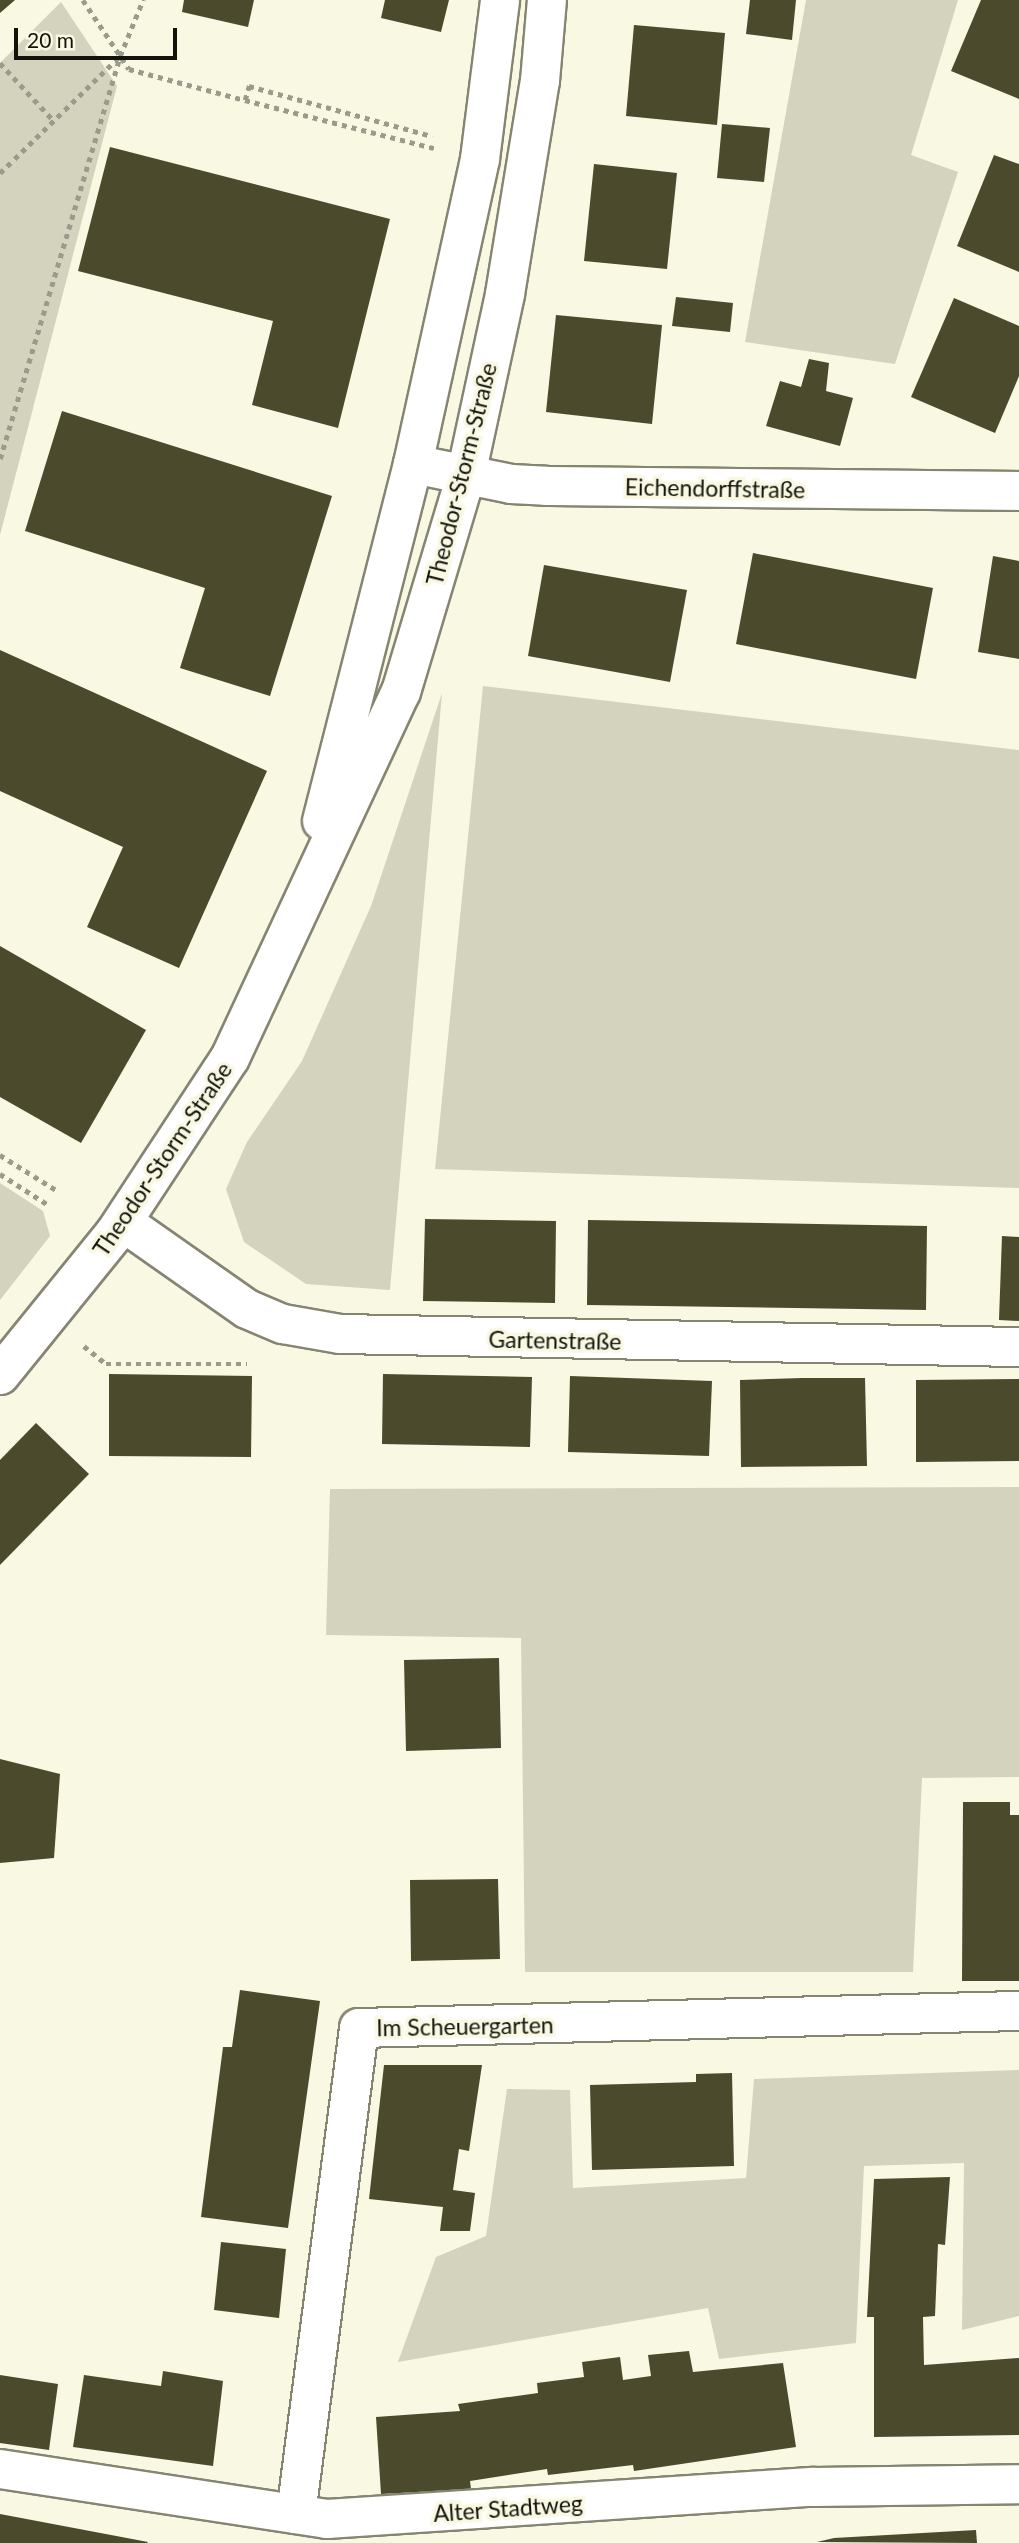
<!DOCTYPE html>
<meta charset="utf-8">
<style>
body{margin:0}
#map{position:relative;width:1019px;height:2543px;overflow:hidden;background:#f8f8e3;font-family:Lato,sans-serif}
div>[style]{position:absolute}
.green>*{inset:0;background:#d4d4be}
.building>*{inset:0;background:#4b4a2c}
.path>*{height:4.5px;margin-top:-2.25px;transform-origin:0;background:repeating-linear-gradient(90deg,#9b9b8b 0 5px,transparent 0 10px)}
.roads{filter:drop-shadow(2px 0 #858572) drop-shadow(-2px 0 #858572) drop-shadow(0 2px #858572) drop-shadow(0 -2px #858572)}
.minor>*{height:38px;margin:-19px;padding:0 19px;transform-origin:19px;border-radius:19px;background:#fff}
.tertiary>*{height:38px;margin:-19px;padding:0 19px;transform-origin:19px;border-radius:19px;background:#fff}
span{translate:-50% -50%;white-space:nowrap;text-align:center;line-height:1.15;-webkit-text-stroke:7px #f8f8e3;paint-order:stroke}
.street-label{font-size:23px;color:#13130c}
.scale{position:absolute;left:14px;top:28px;width:163px;height:32px;box-sizing:border-box;border:4px solid #13130c;border-top:0;padding-left:9px;font-size:21px;line-height:24px;white-space:nowrap;color:#13130c;-webkit-text-stroke:5px #f8f8e3;paint-order:stroke}
</style>
<div id="map">
<div class="green">
<i style="clip-path:polygon(806px 0,958px 0,911px 155px,958px 172px,895px 364px,745px 342px)"></i>
<i style="clip-path:polygon(61px 2px,117px 86px,0 535px,0 63px)"></i>
<i style="clip-path:polygon(483px 686px,1019px 750px,1019px 1188px,435px 1169px)"></i>
<i style="clip-path:polygon(442px 693px,390px 1290px,306px 1284px,244px 1242px,226px 1189px,247px 1142px,302px 1061px,371px 906px)"></i>
<i style="clip-path:polygon(0 1183px,43px 1211px,50px 1236px,0 1300px)"></i>
<i style="clip-path:polygon(1019px 1487px,1019px 1777px,922px 1778px,913px 1972px,525px 1972px,521px 1638px,326px 1635px,330px 1489px)"></i>
<i style="clip-path:polygon(1019px 2070px,1019px 2316px,962px 2330px,964px 2163px,864px 2166px,856px 2343px,719px 2359px,708px 2308px,398px 2362px,436px 2257px,486px 2236px,507px 2089px,570px 2090px,573px 2188px,746px 2178px,754px 2079px)"></i>
</div>
<div class="building">
<i style="clip-path:polygon(0 0,15px 0,0 13px)"></i>
<i style="clip-path:polygon(184px 0,254px 0,248px 27px,182px 12px)"></i>
<i style="clip-path:polygon(385px 0,449px 0,441px 32px,381px 18px)"></i>
<i style="clip-path:polygon(750px 0,796px 0,792px 40px,746px 34px)"></i>
<i style="clip-path:polygon(981px 0,1019px 0,1019px 99px,951px 71px)"></i>
<i style="clip-path:polygon(634px 25px,725px 33px,717px 125px,626px 116px)"></i>
<i style="clip-path:polygon(722px 124px,770px 128px,764px 182px,717px 178px)"></i>
<i style="clip-path:polygon(110px 147px,390px 219px,338px 428px,252px 405px,273px 321px,78px 271px)"></i>
<i style="clip-path:polygon(994px 155px,1019px 164px,1019px 272px,957px 246px)"></i>
<i style="clip-path:polygon(594px 164px,677px 173px,667px 269px,584px 261px)"></i>
<i style="clip-path:polygon(676px 297px,733px 303px,730px 332px,672px 326px)"></i>
<i style="clip-path:polygon(954px 298px,1019px 326px,1019px 376px,995px 433px,911px 397px)"></i>
<i style="clip-path:polygon(556px 315px,662px 325px,652px 424px,546px 412px)"></i>
<i style="clip-path:polygon(809px 359px,829px 363px,826px 391px,853px 398px,840px 446px,766px 426px,780px 381px,801px 387px)"></i>
<i style="clip-path:polygon(62px 411px,332px 496px,270px 696px,180px 668px,205px 588px,25px 531px)"></i>
<i style="clip-path:polygon(753px 553px,933px 588px,916px 679px,736px 644px)"></i>
<i style="clip-path:polygon(993px 556px,1019px 561px,1019px 659px,978px 652px)"></i>
<i style="clip-path:polygon(544px 565px,687px 590px,670px 682px,528px 656px)"></i>
<i style="clip-path:polygon(0 650px,267px 771px,179px 968px,87px 927px,123px 847px,0 791px)"></i>
<i style="clip-path:polygon(0 946px,146px 1030px,81px 1143px,0 1097px)"></i>
<i style="clip-path:polygon(425px 1219px,556px 1221px,555px 1303px,423px 1301px)"></i>
<i style="clip-path:polygon(588px 1220px,927px 1226px,926px 1310px,587px 1305px)"></i>
<i style="clip-path:polygon(1002px 1236px,1019px 1237px,1019px 1321px,999px 1320px)"></i>
<i style="clip-path:polygon(109px 1374px,252px 1376px,251px 1457px,109px 1456px)"></i>
<i style="clip-path:polygon(383px 1374px,532px 1377px,530px 1447px,382px 1444px)"></i>
<i style="clip-path:polygon(570px 1376px,712px 1381px,709px 1456px,568px 1452px)"></i>
<i style="clip-path:polygon(802px 1378px,865px 1378px,867px 1466px,741px 1467px,740px 1380px)"></i>
<i style="clip-path:polygon(1019px 1379px,1019px 1461px,916px 1462px,916px 1380px)"></i>
<i style="clip-path:polygon(36px 1423px,89px 1474px,0 1565px,0 1460px)"></i>
<i style="clip-path:polygon(499px 1658px,501px 1748px,406px 1751px,404px 1660px)"></i>
<i style="clip-path:polygon(0 1759px,60px 1774px,54px 1858px,0 1863px)"></i>
<i style="clip-path:polygon(963px 1802px,1010px 1802px,1010px 1815px,1019px 1815px,1019px 1981px,962px 1981px)"></i>
<i style="clip-path:polygon(498px 1879px,500px 1959px,411px 1961px,410px 1880px)"></i>
<i style="clip-path:polygon(240px 1990px,320px 2001px,288px 2228px,201px 2217px,223px 2047px,232px 2047px)"></i>
<i style="clip-path:polygon(384px 2065px,482px 2065px,469px 2151px,459px 2149px,453px 2190px,475px 2193px,470px 2231px,440px 2231px,443px 2207px,369px 2199px)"></i>
<i style="clip-path:polygon(732px 2073px,734px 2166px,592px 2170px,590px 2085px,696px 2082px,696px 2074px)"></i>
<i style="clip-path:polygon(950px 2177px,945px 2245px,938px 2244px,935px 2316px,923px 2317px,924px 2365px,1019px 2358px,1019px 2435px,874px 2437px,874px 2317px,867px 2317px,874px 2179px)"></i>
<i style="clip-path:polygon(221px 2242px,286px 2249px,279px 2318px,214px 2310px)"></i>
<i style="clip-path:polygon(689px 2351px,693px 2372px,783px 2363px,796px 2447px,634px 2471px,633px 2465px,548px 2475px,547px 2469px,470px 2481px,471px 2489px,381px 2494px,376px 2417px,460px 2411px,458px 2404px,538px 2393px,537px 2383px,584px 2377px,582px 2362px,620px 2357px,623px 2380px,651px 2376px,648px 2355px)"></i>
<i style="clip-path:polygon(163px 2371px,223px 2381px,213px 2466px,73px 2447px,84px 2375px,161px 2386px)"></i>
<i style="clip-path:polygon(0 2375px,58px 2384px,49px 2450px,0 2443px)"></i>
<i style="clip-path:polygon(0 2514px,148px 2542px,147px 2543px,0 2543px)"></i>
<i style="clip-path:polygon(976px 2530px,977px 2543px,817px 2542px,834px 2538px)"></i>
</div>
<div class="path">
<i style="left:83px;top:0;width:83px;rotate:56.3deg"></i>
<i style="left:129px;top:69px;width:120px;rotate:15deg"></i>
<i style="left:245px;top:100px;width:15px;rotate:-74deg"></i>
<i style="left:249px;top:86px;width:190px;rotate:15.3deg"></i>
<i style="left:0;top:63px;width:79px;rotate:47deg"></i>
<i style="left:245px;top:100px;width:195px;rotate:14.3deg"></i>
<i style="left:0;top:173px;width:166px;rotate:-44.3deg"></i>
<i style="left:0;top:459px;width:420px;rotate:-73.4deg"></i>
<i style="left:120px;top:56px;width:61px;rotate:-67.7deg"></i>
<i style="left:0;top:1155px;width:66px;rotate:32deg"></i>
<i style="left:0;top:1174px;width:56px;rotate:32.6deg"></i>
<i style="left:84px;top:1346px;width:28px;rotate:39deg"></i>
<i style="left:106px;top:1364px;width:141px"></i>
</div>
<div class="roads">
<div class="minor">
<i style="left:413px;top:464px;width:100px;rotate:11.5deg"></i>
<i style="left:511px;top:484px;width:35px;rotate:3deg"></i>
<i style="left:546px;top:486px;width:473px;rotate:0.6deg"></i>
<i style="left:123px;top:1222px;width:151px;rotate:35.1deg"></i>
<i style="left:247px;top:1309px;width:39px;rotate:23deg"></i>
<i style="left:283px;top:1324px;width:58px;rotate:10deg"></i>
<i style="left:340px;top:1334px;width:679px;rotate:1.1deg"></i>
<i style="left:0;top:2469px;width:331px;rotate:8.7deg"></i>
<i style="left:327px;top:2519px;width:488px;rotate:-3.8deg"></i>
<i style="left:814px;top:2487px;width:205px;rotate:-0.8deg"></i>
<i style="left:296px;top:2514px;width:490px;rotate:-82.6deg"></i>
<i style="left:359px;top:2028px;width:660px;rotate:-1.48deg"></i>
</div>
<div class="tertiary">
<i style="left:322px;top:821px;width:368px;rotate:-75.7deg"></i>
<i style="left:413px;top:464px;width:312px;rotate:-77.6deg"></i>
<i style="left:480px;top:159px;width:160px;rotate:-82.8deg"></i>
<i style="left:0;top:1375px;width:183px;rotate:-51deg"></i>
<i style="left:115px;top:1233px;width:209px;rotate:-56.7deg"></i>
<i style="left:230px;top:1058px;width:404px;rotate:-65deg"></i>
<i style="left:401px;top:692px;width:227px;rotate:-73.3deg"></i>
<i style="left:466px;top:475px;width:185px;rotate:-77.8deg"></i>
<i style="left:505px;top:294px;width:216px;rotate:-80.7deg"></i>
<i style="left:540px;top:81px;width:81px;rotate:-85.1deg"></i>
</div>
</div>
<div class="street-label">
<span style="left:461px;top:474px;rotate:-76deg">Theodor-Storm-Straße</span>
<span style="left:715px;top:488px;rotate:1deg">Eichendorffstraße</span>
<span style="left:162px;top:1159px;rotate:-56deg">Theodor-Storm-Straße</span>
<span style="left:555px;top:1340px;rotate:1deg">Gartenstraße</span>
<span style="left:465px;top:2026px;rotate:-1deg">Im Scheuergarten</span>
<span style="left:508px;top:2508px;rotate:-4deg">Alter Stadtweg</span>
</div>
<div class="scale">20 m</div>
</div>
